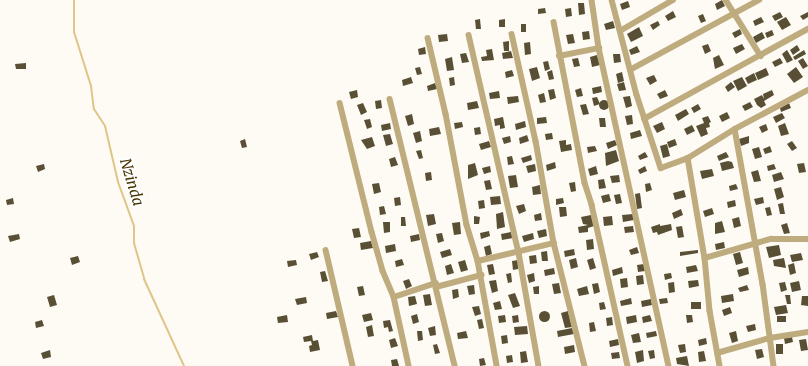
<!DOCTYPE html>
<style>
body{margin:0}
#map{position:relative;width:808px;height:366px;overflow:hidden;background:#fefbf5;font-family:Merriweather,serif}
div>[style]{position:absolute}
.stream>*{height:2px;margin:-1px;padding:0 1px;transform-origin:1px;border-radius:1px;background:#dfc587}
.building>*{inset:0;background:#594f35}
.round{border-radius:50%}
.street>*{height:5.5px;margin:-2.75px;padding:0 2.75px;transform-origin:2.75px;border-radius:2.75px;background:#bfac7e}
span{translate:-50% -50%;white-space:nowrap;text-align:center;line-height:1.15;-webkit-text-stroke:4px #fff;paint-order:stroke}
.water-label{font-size:15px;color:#463500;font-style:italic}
</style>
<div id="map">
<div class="stream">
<i style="left:74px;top:0;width:32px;rotate:90deg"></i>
<i style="left:74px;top:32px;width:57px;rotate:72.5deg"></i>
<i style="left:91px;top:86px;width:23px;rotate:83deg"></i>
<i style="left:94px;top:109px;width:20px;rotate:57deg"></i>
<i style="left:105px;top:126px;width:57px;rotate:76.9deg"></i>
<i style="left:118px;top:182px;width:47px;rotate:70deg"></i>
<i style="left:134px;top:226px;width:17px;rotate:90deg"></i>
<i style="left:134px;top:243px;width:37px;rotate:74deg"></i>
<i style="left:144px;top:279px;width:96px;rotate:65.3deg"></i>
</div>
<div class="building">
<i style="clip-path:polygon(722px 0,725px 6px,717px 10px,715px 4px)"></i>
<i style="clip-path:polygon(628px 1px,630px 7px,622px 10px,620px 4px)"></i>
<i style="clip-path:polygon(578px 3px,584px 3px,585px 14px,579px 15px)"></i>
<i style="clip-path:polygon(545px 8px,546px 13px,538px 14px,538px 9px)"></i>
<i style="clip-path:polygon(571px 8px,572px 16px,566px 17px,565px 9px)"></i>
<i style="clip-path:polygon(673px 11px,676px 17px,668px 21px,665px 16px)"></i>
<i style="clip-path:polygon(780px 12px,783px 17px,775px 21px,772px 16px)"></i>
<i style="clip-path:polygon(808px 12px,808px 17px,803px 20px,800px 16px)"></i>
<i style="clip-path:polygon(703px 14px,706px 21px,701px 23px,698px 16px)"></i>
<i style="clip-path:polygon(761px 17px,764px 22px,755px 26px,753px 21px)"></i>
<i style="clip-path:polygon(786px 17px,791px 25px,782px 30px,777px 22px)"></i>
<i style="clip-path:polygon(480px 19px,481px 29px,476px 29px,475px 20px)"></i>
<i style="clip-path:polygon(505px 19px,505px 27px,499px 27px,499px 20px)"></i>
<i style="clip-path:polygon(613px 21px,615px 28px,606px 30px,604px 24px)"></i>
<i style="clip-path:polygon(658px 21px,660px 25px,653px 30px,650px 25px)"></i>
<i style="clip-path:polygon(521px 24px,526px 24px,526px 32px,521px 32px)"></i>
<i style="clip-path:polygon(639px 27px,643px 36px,631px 42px,627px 34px)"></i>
<i style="clip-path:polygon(740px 29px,742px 34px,735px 38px,732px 33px)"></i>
<i style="clip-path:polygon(772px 30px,774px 35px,767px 38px,765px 33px)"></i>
<i style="clip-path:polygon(589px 31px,590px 39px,583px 40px,582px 32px)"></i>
<i style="clip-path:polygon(762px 32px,765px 38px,756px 43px,753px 37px)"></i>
<i style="clip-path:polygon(447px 34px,448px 41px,439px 42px,438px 35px)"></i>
<i style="clip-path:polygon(573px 34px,575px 43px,568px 44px,566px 35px)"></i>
<i style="clip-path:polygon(509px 41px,509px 51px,504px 51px,503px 42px)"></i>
<i style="clip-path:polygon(530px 42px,531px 54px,525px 55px,524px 43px)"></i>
<i style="clip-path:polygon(708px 44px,711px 51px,705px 54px,702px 46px)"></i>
<i style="clip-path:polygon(742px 44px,745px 49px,736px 54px,733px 48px)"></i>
<i style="clip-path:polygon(797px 45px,800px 50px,793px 55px,790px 50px)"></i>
<i style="clip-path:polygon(637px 46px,640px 52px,631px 55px,629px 50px)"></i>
<i style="clip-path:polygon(425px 47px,426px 54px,419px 55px,418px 49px)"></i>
<i style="clip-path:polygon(492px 49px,494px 60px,482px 61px,481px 57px,487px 56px,486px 50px)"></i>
<i style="clip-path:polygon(787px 50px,793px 60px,787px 63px,782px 54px)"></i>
<i style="clip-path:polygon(804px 50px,806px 54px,795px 60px,793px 57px)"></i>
<i style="clip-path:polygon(511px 51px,513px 58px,503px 59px,502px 53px)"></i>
<i style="clip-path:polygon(466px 53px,469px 62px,462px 63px,460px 54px)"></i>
<i style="clip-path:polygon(613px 54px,620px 54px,621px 62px,614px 63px)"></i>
<i style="clip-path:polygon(597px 55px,600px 65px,592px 67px,590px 57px)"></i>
<i style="clip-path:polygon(719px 55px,724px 65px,715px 69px,713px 58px)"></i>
<i style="clip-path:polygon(452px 57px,454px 70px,447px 71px,445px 59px)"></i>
<i style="clip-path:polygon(578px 58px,580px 66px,574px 67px,572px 59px)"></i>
<i style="clip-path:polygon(780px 58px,783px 63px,775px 67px,772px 62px)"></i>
<i style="clip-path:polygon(803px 58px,808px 66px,803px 69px,798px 61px)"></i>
<i style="clip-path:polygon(548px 61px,550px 69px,545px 71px,543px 62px)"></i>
<i style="clip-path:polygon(26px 63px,26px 69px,16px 69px,15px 64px)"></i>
<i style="clip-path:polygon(420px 67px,422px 74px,417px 75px,415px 68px)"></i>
<i style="clip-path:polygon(537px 67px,540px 78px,532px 81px,529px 69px)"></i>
<i style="clip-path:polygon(796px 67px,803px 77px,794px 83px,787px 74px)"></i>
<i style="clip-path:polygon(766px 68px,769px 75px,758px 80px,755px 73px)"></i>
<i style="clip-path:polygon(512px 70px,514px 76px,506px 78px,505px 72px)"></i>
<i style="clip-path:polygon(552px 70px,554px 79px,549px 80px,547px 72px)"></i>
<i style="clip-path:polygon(622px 72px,624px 81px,618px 83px,616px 74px)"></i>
<i style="clip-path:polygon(754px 73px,757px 80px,748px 84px,745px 78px)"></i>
<i style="clip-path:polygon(654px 75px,657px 81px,650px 85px,646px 78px)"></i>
<i style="clip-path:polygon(411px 77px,413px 83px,403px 86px,402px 80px)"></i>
<i style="clip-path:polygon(454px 77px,455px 85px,450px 86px,449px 78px)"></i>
<i style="clip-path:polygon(742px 77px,747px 86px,738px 91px,733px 81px)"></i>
<i style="clip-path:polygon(624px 82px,626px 90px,619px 91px,617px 84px)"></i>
<i style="clip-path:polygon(731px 82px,735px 87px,728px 92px,725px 87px)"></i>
<i style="clip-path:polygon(435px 83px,437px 89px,428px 91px,427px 86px)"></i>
<i style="clip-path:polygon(601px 86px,602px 92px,593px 94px,592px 88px)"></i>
<i style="clip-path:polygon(581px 88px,583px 96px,577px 97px,575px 90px)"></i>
<i style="clip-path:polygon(554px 89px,556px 98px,550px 100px,548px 90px)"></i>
<i style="clip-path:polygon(357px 90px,358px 97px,351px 99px,349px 92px)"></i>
<i style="clip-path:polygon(665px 90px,668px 96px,660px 99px,657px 94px)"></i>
<i style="clip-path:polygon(772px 90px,774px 95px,764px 101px,766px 105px,761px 108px,757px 105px,754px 99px,762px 95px,764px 99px,763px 94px)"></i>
<i style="clip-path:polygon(499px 91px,500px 98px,490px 99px,489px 93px)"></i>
<i style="clip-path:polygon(544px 93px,546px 102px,540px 103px,538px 95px)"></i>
<i style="clip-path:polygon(518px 96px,519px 102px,508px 104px,507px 97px)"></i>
<i style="clip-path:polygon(630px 96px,632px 106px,626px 108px,623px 97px)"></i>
<i style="clip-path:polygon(597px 97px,600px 104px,594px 106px,592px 98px)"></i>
<i class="round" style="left:599px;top:100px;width:10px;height:10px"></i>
<i style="clip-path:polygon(381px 100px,382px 108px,376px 109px,375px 101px)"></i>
<i style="clip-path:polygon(477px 101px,479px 108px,468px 110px,467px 103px)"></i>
<i style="clip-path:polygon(750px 102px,753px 107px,745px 111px,742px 106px)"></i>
<i style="clip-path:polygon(363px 103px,367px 112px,361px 115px,357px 105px)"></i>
<i style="clip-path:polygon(789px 103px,791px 108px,781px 112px,780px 108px)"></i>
<i style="clip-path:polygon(586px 104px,589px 114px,583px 115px,580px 105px)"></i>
<i style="clip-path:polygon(698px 104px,701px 109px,694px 113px,691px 108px)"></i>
<i style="clip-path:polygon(686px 109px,689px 114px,678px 121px,675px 115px)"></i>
<i style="clip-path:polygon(727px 112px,730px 118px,722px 122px,719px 116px)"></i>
<i style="clip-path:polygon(782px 113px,785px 118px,776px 123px,773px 117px)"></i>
<i style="clip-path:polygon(412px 114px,414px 124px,408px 126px,405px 116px)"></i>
<i style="clip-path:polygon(632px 115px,633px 124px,627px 125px,625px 116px)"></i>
<i style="clip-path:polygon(708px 116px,711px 122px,709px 123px,710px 127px,706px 128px,708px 134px,701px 137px,696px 126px,704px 123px,702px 118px)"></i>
<i style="clip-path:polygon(503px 117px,505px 128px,500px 129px,500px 125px,495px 126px,494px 119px)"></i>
<i style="clip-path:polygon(546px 117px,547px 123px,537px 124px,537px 118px)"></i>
<i style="clip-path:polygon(599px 118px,605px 118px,606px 127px,600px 127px)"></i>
<i style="clip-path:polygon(370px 119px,372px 127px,367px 129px,364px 120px)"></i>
<i style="clip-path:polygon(525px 121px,526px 127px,516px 130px,515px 124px)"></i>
<i style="clip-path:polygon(462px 122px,463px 127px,455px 129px,454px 123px)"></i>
<i style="clip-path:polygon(662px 122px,665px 129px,657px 133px,653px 126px)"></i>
<i style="clip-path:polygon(390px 123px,391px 129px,382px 131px,381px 125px)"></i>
<i style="clip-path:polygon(785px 123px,789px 134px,781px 136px,778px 126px)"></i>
<i style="clip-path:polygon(766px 124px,768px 130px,762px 133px,759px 127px)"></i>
<i style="clip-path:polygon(692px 125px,695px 131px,687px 135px,684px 129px)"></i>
<i style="clip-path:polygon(439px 127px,441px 134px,430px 136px,429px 129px)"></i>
<i style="clip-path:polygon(480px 127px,481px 134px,475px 135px,474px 128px)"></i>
<i style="clip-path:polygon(640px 130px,642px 136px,631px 139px,630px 133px)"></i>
<i style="clip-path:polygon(420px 131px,422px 141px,416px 143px,413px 133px)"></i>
<i style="clip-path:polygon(552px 133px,553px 139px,546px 140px,545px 134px)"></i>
<i style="clip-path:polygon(390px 134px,393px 144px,386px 146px,383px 135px)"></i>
<i style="clip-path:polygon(527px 135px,529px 141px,520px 144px,519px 138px)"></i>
<i style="clip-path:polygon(510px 136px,511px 142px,504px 144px,502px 138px)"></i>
<i style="clip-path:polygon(749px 136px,749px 143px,741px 146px,739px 139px)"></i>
<i style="clip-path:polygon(372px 137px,375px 146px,367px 149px,361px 140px)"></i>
<i style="clip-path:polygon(245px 139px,247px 147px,242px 148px,240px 141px)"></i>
<i style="clip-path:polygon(675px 139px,677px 145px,669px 148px,667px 142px)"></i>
<i style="clip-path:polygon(566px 140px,566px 145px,571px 144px,572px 150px,561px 152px,559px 141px)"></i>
<i style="clip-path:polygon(615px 140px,617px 145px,608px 149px,606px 143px)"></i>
<i style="clip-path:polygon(489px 141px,491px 147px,481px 150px,479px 144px)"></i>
<i style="clip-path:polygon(792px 141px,797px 148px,792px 151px,787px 144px)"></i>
<i style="clip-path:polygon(667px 144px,670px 156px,663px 158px,660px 146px)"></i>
<i style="clip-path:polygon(595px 146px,597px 151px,588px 153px,587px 147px)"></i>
<i style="clip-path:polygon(770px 146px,772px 152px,765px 154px,763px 149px)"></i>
<i style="clip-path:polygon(759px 147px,762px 157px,755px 159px,752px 149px)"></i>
<i style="clip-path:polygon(421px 150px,423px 158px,419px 159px,416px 151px)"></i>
<i style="clip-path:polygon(616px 150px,619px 161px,606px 166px,605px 153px)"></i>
<i style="clip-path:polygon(645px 152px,648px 157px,640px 160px,638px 156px)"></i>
<i style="clip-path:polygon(726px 152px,729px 157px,719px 161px,717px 156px)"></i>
<i style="clip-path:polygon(531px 155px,532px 160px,523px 163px,521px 158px)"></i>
<i style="clip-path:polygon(512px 156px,514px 164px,508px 165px,507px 157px)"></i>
<i style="clip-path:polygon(395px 157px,398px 165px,391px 167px,389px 159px)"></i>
<i style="clip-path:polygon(728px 161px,732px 162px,734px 168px,722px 171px,720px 163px)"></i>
<i style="clip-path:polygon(555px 162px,556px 168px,547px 171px,546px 165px)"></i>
<i style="clip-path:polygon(475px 163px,478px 175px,468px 179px,468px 165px)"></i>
<i style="clip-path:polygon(804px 163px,806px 172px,799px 173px,797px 164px)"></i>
<i style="clip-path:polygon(44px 164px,45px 169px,38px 172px,36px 166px)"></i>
<i style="clip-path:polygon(535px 164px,536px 171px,528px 173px,526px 166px)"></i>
<i style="clip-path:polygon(774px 164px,776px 169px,768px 171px,767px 166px)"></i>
<i style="clip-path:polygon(490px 166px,491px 172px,484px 174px,482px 168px)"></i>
<i style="clip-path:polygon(596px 166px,598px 174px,590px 176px,588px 169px)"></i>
<i style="clip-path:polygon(645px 166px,647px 171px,640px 174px,638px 170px)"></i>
<i style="clip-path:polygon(712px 169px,714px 176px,702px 179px,700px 171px)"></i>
<i style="clip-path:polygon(758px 170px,761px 181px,754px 182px,751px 172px)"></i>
<i style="clip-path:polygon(431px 172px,432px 180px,426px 181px,425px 173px)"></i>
<i style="clip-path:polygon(781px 172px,784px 179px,774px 182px,772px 175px)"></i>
<i style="clip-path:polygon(516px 175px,518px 187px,510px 188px,508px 176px)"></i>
<i style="clip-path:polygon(619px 175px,620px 182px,612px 183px,610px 176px)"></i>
<i style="clip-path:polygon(604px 179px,606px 188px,599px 189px,598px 180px)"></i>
<i style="clip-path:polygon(490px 180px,492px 189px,486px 190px,484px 181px)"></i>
<i style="clip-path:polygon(575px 182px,576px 191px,571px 192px,569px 183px)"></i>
<i style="clip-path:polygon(379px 183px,381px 192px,374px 194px,372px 184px)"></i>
<i style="clip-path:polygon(650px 183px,652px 190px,646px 192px,645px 184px)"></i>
<i style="clip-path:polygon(736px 184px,738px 189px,730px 191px,729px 186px)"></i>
<i style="clip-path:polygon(540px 185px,541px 194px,533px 195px,532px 187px)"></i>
<i style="clip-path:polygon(781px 187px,784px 197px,777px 200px,774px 189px)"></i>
<i style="clip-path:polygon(684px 190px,686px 197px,675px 200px,673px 193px)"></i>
<i style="clip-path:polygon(640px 193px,642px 208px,637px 209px,635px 194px)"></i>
<i style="clip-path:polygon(609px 194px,611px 201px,603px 203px,601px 196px)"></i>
<i style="clip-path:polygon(620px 194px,622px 203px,616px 204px,614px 195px)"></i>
<i style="clip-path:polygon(500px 196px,501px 204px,491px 205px,490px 197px)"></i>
<i style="clip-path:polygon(400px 197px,401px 205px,395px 206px,394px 198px)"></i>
<i style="clip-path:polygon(763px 197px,764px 203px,756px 205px,754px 199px)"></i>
<i style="clip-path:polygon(13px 198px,14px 204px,7px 205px,6px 200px)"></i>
<i style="clip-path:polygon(563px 198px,564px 203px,556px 205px,556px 199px)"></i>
<i style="clip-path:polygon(484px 200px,485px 208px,479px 209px,478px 201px)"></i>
<i style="clip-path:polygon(735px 200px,736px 206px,728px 208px,727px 202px)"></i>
<i style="clip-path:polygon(783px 203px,785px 214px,780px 214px,778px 204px)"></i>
<i style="clip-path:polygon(524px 204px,526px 211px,519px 214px,516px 206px)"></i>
<i style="clip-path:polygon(384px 206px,386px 214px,380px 215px,379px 207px)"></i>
<i style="clip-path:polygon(559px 207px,566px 207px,567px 216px,560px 217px)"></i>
<i style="clip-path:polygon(770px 207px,772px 215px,767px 216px,765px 208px)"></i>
<i style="clip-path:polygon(712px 208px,714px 214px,705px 217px,703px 211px)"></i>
<i style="clip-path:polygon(681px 209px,683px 215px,674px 219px,672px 213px)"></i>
<i style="clip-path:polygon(503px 212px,505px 227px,497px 229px,496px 214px)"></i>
<i style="clip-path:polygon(541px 213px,542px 220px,535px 221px,534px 215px)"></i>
<i style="clip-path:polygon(434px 214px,436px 224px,428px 226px,426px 215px)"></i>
<i style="clip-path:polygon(633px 214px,634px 220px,623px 222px,622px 215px)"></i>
<i style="clip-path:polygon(591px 215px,594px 226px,588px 228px,588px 232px,579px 233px,578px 227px,588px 225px,583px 224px,581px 217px)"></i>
<i style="clip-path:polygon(474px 216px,480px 217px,479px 224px,474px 224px)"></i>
<i style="clip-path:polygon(612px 216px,613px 225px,604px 226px,603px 217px)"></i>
<i style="clip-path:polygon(401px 217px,405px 217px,406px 226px,401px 226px)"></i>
<i style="clip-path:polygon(739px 217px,741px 226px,734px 228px,732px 219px)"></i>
<i style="clip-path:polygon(722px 221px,725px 232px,715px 234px,715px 223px)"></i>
<i style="clip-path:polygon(383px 222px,390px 222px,390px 232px,384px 233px)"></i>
<i style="clip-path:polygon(460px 222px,461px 234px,454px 235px,452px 223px)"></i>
<i style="clip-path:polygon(787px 223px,790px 233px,784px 234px,781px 225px)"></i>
<i style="clip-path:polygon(660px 224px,660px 226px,671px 224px,672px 230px,658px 235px,657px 232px,653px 233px,651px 227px)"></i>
<i style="clip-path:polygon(633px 226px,634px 232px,625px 233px,624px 227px)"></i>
<i style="clip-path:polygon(682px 226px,684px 237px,678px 238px,676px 227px)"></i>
<i style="clip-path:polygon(359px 228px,361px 237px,354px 238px,352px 229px)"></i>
<i style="clip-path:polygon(546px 229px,547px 236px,539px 238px,537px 231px)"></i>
<i style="clip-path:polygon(489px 231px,490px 236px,481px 239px,480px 233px)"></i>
<i style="clip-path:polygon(511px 232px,513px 238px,502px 240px,501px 234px)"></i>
<i style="clip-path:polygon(442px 233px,444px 241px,438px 243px,436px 234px)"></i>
<i style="clip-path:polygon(533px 233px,534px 239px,524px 242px,522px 236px)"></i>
<i style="clip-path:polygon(19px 234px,20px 239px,10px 242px,8px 236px)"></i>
<i style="clip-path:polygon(419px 234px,420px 240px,411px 242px,410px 236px)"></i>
<i style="clip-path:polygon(593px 239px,594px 249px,587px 250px,586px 240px)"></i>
<i style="clip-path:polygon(371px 241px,373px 248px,361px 250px,360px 243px)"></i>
<i style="clip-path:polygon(724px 242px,725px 248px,716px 250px,715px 244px)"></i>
<i style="clip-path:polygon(395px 244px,396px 251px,386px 253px,385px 246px)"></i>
<i style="clip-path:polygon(490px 245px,492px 254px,486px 256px,484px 247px)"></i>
<i style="clip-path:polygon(779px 245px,781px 255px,769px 258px,766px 247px)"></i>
<i style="clip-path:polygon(637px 247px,639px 253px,631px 255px,629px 250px)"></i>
<i style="clip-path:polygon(450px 249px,452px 255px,442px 258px,440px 252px)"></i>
<i style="clip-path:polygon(574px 249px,575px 255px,565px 257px,564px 251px)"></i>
<i style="clip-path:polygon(698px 250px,698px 253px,680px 256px,680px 252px)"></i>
<i style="clip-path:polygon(547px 251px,548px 261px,542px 261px,541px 252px)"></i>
<i style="clip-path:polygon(317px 252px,319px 257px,311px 260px,309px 254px)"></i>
<i style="clip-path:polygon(740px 252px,743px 263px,736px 265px,733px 254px)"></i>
<i style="clip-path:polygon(801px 253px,803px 260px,792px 262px,790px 255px)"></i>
<i style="clip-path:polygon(536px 255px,537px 263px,530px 264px,529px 256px)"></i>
<i style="clip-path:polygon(78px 256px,80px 262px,72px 265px,70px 258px)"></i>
<i style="clip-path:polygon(576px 258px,578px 267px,571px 269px,569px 260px)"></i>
<i style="clip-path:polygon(593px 258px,596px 268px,590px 270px,587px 260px)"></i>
<i style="clip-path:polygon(784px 258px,786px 268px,774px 266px,773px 260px)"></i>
<i style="clip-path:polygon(402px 259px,404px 265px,396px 267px,395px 261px)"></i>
<i style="clip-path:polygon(296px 260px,297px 265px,288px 267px,287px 261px)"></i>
<i style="clip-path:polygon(465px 260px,468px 270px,461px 272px,458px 262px)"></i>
<i style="clip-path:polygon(518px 260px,518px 269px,513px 270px,512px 261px)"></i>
<i style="clip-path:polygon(794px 263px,796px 273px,790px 275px,788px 265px)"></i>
<i style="clip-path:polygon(451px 264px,454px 273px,447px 275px,445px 266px)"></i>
<i style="clip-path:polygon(493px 264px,495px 274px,489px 275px,487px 265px)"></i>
<i style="clip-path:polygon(644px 264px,645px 271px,638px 272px,637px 265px)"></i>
<i style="clip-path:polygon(696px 265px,698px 271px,687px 273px,686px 267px)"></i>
<i style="clip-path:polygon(622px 267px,623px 273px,613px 276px,612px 270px)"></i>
<i style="clip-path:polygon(748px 267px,749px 274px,739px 277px,737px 270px)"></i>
<i style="clip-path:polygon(554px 268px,555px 274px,545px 276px,544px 270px)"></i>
<i style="clip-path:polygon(325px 271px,328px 281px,322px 282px,320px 272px)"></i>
<i style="clip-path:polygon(511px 273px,512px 282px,508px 283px,506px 274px)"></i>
<i style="clip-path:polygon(534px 273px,535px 281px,529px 283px,527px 275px)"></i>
<i style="clip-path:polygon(671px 273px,672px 278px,665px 280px,664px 274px)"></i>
<i style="clip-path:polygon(643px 275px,644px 284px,637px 285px,636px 276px)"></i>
<i style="clip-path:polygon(627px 278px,628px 287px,621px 288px,620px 279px)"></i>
<i style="clip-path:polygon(409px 279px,412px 286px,406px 289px,403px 281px)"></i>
<i style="clip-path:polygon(496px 280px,498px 291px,492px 293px,489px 281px)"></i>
<i style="clip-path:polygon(698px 280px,699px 286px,689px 288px,688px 281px)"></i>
<i style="clip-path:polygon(799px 281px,801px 290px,792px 292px,790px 283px)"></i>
<i style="clip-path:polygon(674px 282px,675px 292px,669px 293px,668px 283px)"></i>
<i style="clip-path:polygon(785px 282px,787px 290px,781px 292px,779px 283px)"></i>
<i style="clip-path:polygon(559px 283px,561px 293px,554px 294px,552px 284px)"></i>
<i style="clip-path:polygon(598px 283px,600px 292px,594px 294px,592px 284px)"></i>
<i style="clip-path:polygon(474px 285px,475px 294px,469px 295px,467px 286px)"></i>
<i style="clip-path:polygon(747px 285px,749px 290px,740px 292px,738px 288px)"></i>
<i style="clip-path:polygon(363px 286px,365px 295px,359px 296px,357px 287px)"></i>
<i style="clip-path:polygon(539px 286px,539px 294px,534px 294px,533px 287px)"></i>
<i style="clip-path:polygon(587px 286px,589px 294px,579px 296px,577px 289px)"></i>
<i style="clip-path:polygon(458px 289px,459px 297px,453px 299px,452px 290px)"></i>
<i style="clip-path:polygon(515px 293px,520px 306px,513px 308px,508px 295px)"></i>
<i style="clip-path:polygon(430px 294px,432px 305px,425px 306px,423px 295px)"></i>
<i style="clip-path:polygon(733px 294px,734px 301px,722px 303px,721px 296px)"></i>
<i style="clip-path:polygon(54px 295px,57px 305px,50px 307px,47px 297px)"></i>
<i style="clip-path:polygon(785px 295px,790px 295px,791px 304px,787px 304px)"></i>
<i style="clip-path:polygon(415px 296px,417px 304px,409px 306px,408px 297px)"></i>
<i style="clip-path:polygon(802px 296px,808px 296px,808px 306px,801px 305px)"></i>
<i style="clip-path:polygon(306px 297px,307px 303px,297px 305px,295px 299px)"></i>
<i style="clip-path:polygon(631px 298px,632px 304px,621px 306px,620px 301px)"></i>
<i style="clip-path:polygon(667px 298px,668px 303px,660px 304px,659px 299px)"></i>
<i style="clip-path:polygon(651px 299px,652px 305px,642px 307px,641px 301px)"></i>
<i style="clip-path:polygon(500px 301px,502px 309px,495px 310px,493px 303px)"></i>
<i style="clip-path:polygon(604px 302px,606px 309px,600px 310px,599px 303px)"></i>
<i style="clip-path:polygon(691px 302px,701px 302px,701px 309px,691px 309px)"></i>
<i style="clip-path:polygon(786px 305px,788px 313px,776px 315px,774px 307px)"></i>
<i style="clip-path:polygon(479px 306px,481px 314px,475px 316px,472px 307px)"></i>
<i style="clip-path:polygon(730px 307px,732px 313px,724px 316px,722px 310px)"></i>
<i class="round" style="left:538.5px;top:310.5px;width:11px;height:11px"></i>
<i style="clip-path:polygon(336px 311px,338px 317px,327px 319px,326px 313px)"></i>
<i style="clip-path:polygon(568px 311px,572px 327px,565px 328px,561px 313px)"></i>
<i style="clip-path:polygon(371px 313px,373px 320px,364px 322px,362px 315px)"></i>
<i style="clip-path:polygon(417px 314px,419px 322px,413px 324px,411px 316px)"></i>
<i style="clip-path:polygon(287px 315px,288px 322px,278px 323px,277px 317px)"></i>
<i style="clip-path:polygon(505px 315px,506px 322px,499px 323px,498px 316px)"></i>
<i style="clip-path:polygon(518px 315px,519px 322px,513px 323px,512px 316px)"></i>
<i style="clip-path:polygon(636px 315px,637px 322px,627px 324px,626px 317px)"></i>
<i style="clip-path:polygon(650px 315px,652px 321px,643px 323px,642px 317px)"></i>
<i style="clip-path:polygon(686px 315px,692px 315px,693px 322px,687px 323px)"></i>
<i style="clip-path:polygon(777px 316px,786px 316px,786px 322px,777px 322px)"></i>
<i style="clip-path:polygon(612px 317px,613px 325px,607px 326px,606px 318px)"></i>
<i style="clip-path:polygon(482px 319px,484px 328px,479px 329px,477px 320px)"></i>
<i style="clip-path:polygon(42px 320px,44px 326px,36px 328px,35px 322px)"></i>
<i style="clip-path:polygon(390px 320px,393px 331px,389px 332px,388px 327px,384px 328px,383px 321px)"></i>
<i style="clip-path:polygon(594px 322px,596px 331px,590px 332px,589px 323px)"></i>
<i style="clip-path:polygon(755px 324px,756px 330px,748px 332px,746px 326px)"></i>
<i style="clip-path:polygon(372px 325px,374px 336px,368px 337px,366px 327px)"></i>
<i style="clip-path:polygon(435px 326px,436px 335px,430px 336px,428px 328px)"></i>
<i style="clip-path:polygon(527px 326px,528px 334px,515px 335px,514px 327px)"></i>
<i style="clip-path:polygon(572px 328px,574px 334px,558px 337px,557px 331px)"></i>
<i style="clip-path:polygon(417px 331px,422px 331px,423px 340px,418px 341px)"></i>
<i style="clip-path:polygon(466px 331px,468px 338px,458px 339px,457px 333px)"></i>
<i style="clip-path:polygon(656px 331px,657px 336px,647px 338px,646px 333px)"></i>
<i style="clip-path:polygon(736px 331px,738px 341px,732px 343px,729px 333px)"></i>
<i style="clip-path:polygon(639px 333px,641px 342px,633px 343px,631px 335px)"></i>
<i style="clip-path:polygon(312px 335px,313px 341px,318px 340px,320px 350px,310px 352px,309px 346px,312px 345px,311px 341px,304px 342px,303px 337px)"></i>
<i style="clip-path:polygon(507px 335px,508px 343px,502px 344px,501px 336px)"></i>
<i style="clip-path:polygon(792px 337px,793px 342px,785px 344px,784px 338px)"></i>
<i style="clip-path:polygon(395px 338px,398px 346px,391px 348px,389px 340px)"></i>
<i style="clip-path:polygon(706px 338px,707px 344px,699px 346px,698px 340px)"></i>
<i style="clip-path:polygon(618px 339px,619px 345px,610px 347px,609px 341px)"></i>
<i style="clip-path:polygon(806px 339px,808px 350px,801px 351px,799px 340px)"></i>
<i style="clip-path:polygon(437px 344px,440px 353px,435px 354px,433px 345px)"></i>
<i style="clip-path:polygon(685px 344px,686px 352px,680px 353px,678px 345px)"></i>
<i style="clip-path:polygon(776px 344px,783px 344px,783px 354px,776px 354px)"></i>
<i style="clip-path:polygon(574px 345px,575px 352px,565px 354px,564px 347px)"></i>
<i style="clip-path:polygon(762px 349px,764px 357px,757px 359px,755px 350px)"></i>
<i style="clip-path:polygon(50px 350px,51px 357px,43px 359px,41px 353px)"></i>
<i style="clip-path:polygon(643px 350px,644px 361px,637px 363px,635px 352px)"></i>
<i style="clip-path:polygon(654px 350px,655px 358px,650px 359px,648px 351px)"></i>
<i style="clip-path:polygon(526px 351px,528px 362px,521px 363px,520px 352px)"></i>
<i style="clip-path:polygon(704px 351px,706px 361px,699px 362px,698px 352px)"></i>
<i style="clip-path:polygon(619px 352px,620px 358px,612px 359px,611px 353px)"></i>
<i style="clip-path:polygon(512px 355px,513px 362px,507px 363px,506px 356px)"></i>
<i style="clip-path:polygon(687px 356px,689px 366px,677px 364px,676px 358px)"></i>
<i style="clip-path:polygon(484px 358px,486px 365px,480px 366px,479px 359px)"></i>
<i style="clip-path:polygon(397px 359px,399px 366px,392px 366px,391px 360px)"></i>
</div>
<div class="street">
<i style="left:592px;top:0;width:49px;rotate:81.7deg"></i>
<i style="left:599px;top:48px;width:326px;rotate:77.6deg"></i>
<i style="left:612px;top:0;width:98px;rotate:75.3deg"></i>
<i style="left:637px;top:95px;width:77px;rotate:71.8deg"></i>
<i style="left:661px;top:168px;width:29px;rotate:-20deg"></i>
<i style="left:688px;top:158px;width:55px;rotate:-31.7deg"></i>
<i style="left:735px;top:129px;width:83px;rotate:-28.1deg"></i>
<i style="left:726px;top:0;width:66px;rotate:58deg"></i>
<i style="left:554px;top:22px;width:164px;rotate:79.1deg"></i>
<i style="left:585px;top:183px;width:23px;rotate:72deg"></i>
<i style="left:592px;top:205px;width:165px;rotate:77.4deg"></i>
<i style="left:620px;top:31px;width:61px;rotate:-30.3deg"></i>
<i style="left:512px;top:34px;width:110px;rotate:77.4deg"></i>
<i style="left:536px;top:141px;width:104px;rotate:80deg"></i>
<i style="left:554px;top:243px;width:127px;rotate:75.9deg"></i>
<i style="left:469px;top:35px;width:224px;rotate:77.1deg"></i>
<i style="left:519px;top:253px;width:115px;rotate:80deg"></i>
<i style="left:428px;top:38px;width:78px;rotate:76.7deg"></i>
<i style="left:446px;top:114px;width:113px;rotate:79.3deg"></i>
<i style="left:467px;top:225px;width:38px;rotate:73deg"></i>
<i style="left:478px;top:261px;width:107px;rotate:79.7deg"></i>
<i style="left:559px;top:56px;width:41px;rotate:-11.3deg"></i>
<i style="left:630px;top:70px;width:147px;rotate:-28.5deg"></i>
<i style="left:390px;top:99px;width:275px;rotate:76.3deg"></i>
<i style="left:340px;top:103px;width:133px;rotate:76.1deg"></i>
<i style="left:372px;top:232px;width:41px;rotate:74.2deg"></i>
<i style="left:383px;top:271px;width:28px;rotate:67deg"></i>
<i style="left:394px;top:297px;width:71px;rotate:77.7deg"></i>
<i style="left:644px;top:119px;width:187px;rotate:-28.8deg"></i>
<i style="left:735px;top:129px;width:158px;rotate:79.8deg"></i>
<i style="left:763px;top:284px;width:83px;rotate:82.4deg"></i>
<i style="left:688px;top:158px;width:101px;rotate:80.4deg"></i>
<i style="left:705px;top:258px;width:53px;rotate:84.6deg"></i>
<i style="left:710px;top:311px;width:56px;rotate:79.7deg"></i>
<i style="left:326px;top:250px;width:119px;rotate:76.9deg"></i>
<i style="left:705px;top:258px;width:69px;rotate:-16.1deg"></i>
<i style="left:771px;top:239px;width:37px"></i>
<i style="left:478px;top:261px;width:78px;rotate:-13.3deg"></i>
<i style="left:436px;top:287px;width:47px;rotate:-14.9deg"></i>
<i style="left:394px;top:297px;width:44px;rotate:-18.4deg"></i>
<i style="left:717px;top:353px;width:55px;rotate:-15.8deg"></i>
<i style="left:770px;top:338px;width:38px;rotate:-9deg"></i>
</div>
<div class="water-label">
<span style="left:132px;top:182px;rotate:73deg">Nzinda</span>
</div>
</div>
